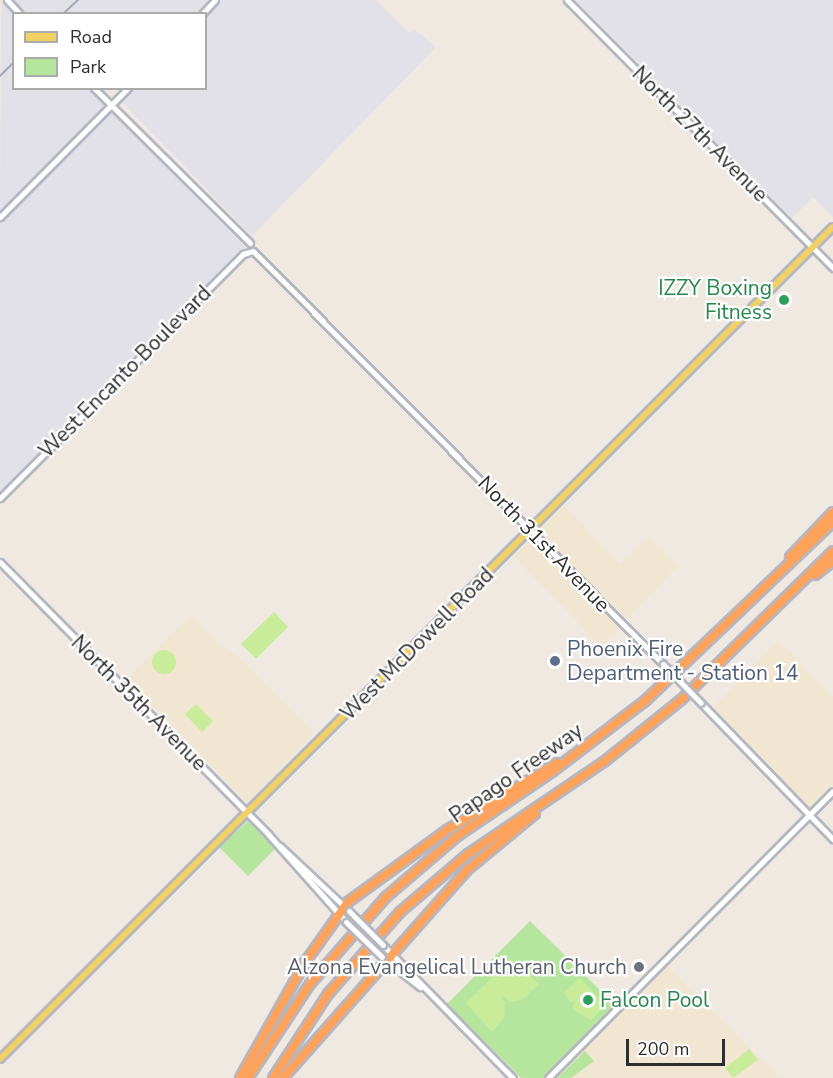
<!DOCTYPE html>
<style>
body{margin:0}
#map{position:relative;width:833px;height:1078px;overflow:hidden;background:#efe9e1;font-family:"Nunito Sans",sans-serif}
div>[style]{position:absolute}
.industrial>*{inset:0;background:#e3e1e8}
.education>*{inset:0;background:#f0e6d1}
.green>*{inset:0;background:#b6e59e}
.pitch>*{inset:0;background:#c9ec9a}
.round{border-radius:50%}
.roads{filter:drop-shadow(2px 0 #b4b7c1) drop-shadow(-2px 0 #b4b7c1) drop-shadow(0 2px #b4b7c1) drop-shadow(0 -2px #b4b7c1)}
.secondary>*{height:5px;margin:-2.5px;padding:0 2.5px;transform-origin:2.5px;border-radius:2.5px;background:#fff}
.primary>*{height:6px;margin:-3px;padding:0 3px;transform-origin:3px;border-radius:3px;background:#f2d163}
.highway>*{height:8px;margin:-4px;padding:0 4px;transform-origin:4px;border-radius:4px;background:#ffa35c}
.rail>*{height:1.5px;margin:-0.75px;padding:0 0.75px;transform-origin:0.75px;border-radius:0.75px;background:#a3a6b8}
.bridges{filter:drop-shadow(2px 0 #b4b7c1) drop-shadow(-2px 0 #b4b7c1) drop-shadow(0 2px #b4b7c1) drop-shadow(0 -2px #b4b7c1)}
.secondary-bridge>*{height:5px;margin:-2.5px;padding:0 2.5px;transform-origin:2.5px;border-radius:2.5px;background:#fff}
.dots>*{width:16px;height:16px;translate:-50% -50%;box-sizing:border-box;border:3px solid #fff;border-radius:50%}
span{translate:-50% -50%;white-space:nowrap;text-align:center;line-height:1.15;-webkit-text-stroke:4.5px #fff;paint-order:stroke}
.street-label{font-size:21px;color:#2e2e2e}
.leisure-label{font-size:21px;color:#27864d}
.right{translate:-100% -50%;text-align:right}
.left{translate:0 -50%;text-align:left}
.service-label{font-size:21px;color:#4e5e75}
.worship-label{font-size:21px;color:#5b616d}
.legend{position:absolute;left:12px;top:12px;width:195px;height:78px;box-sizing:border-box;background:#fff;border:2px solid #ababab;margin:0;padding:8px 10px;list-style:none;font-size:18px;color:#2e2e2e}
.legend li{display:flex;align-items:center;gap:12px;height:30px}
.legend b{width:30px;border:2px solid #ababab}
.scale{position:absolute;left:626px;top:1039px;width:99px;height:27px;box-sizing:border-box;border:3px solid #2e2e2e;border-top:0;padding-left:8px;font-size:18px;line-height:21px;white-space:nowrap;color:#2e2e2e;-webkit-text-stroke:4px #fff;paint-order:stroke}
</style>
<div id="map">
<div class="industrial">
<i style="clip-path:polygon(1px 0,15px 13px,14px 88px,89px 89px,106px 106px,0 211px)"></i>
<i style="clip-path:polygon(12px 0,210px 0,197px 13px,26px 14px)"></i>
<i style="clip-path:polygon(221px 0,376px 0,409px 33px,414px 29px,436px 47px,252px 236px,123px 103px,133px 89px,206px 88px,206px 16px)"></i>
<i style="clip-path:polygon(576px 0,833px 0,833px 217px,813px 197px,792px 218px)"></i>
<i style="clip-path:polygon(110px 110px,246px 247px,0 494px,0 221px)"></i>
</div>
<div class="education">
<i style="clip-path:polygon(562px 504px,620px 564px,649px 536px,678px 566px,627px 619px,539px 533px,539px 527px)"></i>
<i style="clip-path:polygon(533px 537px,622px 626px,601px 646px,512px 555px)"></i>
<i style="clip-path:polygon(191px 616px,220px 645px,241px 659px,314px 733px,248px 803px,126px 679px)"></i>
<i style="clip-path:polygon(778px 640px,833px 697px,833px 785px,811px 807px,807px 807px,712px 709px)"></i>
<i style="clip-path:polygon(667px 965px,781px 1078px,555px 1078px)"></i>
</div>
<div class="green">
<i style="clip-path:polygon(248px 821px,276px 848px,248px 876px,219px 847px)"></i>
<i style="clip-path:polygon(530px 921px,615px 1005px,544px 1078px,521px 1078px,447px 1004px)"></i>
<i style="clip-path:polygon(585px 1051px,594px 1061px,571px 1078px,557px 1078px)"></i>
</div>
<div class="pitch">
<i style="clip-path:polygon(274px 612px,288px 627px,256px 659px,241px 644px)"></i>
<i class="round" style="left:152px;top:650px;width:24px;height:24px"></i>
<i style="clip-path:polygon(196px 704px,213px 721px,202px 732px,185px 714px)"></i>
<i style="clip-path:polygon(511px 959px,539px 984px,522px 1000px,511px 1002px,501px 995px,505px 1003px,504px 1018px,492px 1032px,466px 1003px)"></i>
<i style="clip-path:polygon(579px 978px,606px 1005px,591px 1020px,575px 1011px,572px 1006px,576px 1001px,570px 1002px,564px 993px)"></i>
<i style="clip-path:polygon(749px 1049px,758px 1060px,733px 1078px,725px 1068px)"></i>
</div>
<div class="roads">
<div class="secondary">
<i style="left:7px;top:0;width:19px;rotate:47deg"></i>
<i style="left:567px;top:0;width:378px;rotate:45.2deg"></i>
<i style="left:202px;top:14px;width:19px;rotate:-47deg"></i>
<i style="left:94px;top:88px;width:220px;rotate:44.8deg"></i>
<i style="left:0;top:217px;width:182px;rotate:-45.2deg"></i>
<i style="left:0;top:498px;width:344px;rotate:-45.1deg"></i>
<i style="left:243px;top:254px;width:10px;rotate:-17deg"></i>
<i style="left:253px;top:251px;width:582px;rotate:45.21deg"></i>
<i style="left:0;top:562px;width:382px;rotate:45.4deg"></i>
<i style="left:268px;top:834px;width:118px;rotate:48.4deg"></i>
<i style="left:701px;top:703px;width:190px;rotate:45.9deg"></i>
<i style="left:280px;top:846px;width:92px;rotate:43.2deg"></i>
<i style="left:383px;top:945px;width:186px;rotate:45.7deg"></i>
<i style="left:384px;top:959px;width:46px;rotate:37.9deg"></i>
<i style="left:548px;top:1078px;width:404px;rotate:-45.2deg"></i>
</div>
<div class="primary">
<i style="left:0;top:1059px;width:1177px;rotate:-44.97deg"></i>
</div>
<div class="highway">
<i style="left:790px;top:557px;width:62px;rotate:-46.3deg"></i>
<i style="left:815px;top:575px;width:23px;rotate:-38deg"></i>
<i style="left:240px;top:1078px;width:134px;rotate:-60.6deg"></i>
<i style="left:306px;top:961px;width:72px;rotate:-54.6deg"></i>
<i style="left:348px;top:902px;width:122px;rotate:-36deg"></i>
<i style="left:447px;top:830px;width:129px;rotate:-31.3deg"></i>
<i style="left:248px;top:1078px;width:113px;rotate:-56.6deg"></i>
<i style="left:310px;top:984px;width:116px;rotate:-48.9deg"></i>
<i style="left:386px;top:897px;width:92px;rotate:-40.6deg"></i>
<i style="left:456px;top:837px;width:117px;rotate:-34.2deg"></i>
<i style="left:553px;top:771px;width:116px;rotate:-37.3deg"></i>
<i style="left:645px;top:701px;width:260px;rotate:-43.6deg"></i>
<i style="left:273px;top:1078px;width:100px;rotate:-56.8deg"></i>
<i style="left:328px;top:994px;width:109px;rotate:-48.7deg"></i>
<i style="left:400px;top:912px;width:89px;rotate:-40.5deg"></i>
<i style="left:468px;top:854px;width:166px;rotate:-34.2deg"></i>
<i style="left:605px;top:761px;width:99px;rotate:-38.8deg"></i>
<i style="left:682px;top:699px;width:211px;rotate:-44.4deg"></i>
<i style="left:283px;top:1078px;width:278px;rotate:-48.5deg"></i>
<i style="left:467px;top:870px;width:88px;rotate:-39.5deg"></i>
</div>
</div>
<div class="rail">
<i style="left:63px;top:14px;width:21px;rotate:-43deg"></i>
<i style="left:0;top:76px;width:20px;rotate:-45deg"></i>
</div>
<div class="bridges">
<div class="secondary-bridge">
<i style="left:663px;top:664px;width:54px;rotate:45.7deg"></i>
<i style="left:349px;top:911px;width:48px;rotate:45deg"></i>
<i style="left:346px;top:922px;width:50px;rotate:44.2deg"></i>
</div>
</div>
<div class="dots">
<i style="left:784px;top:300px;background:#2e9e5b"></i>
<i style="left:555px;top:661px;background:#5c6f8a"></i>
<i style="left:639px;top:967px;background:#6b7280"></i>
<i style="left:588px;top:1000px;background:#2e9e5b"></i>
</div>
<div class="street-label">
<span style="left:700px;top:134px;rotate:45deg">North 27th Avenue</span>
<span style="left:125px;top:372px;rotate:-45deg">West Encanto Boulevard</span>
<span style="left:544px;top:544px;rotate:46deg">North 31st Avenue</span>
<span style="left:417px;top:644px;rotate:-45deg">West McDowell Road</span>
<span style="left:139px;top:703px;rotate:45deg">North 35th Avenue</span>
<span style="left:516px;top:773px;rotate:-35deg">Papago Freeway</span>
</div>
<div class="leisure-label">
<span class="right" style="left:772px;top:300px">IZZY Boxing<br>Fitness</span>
<span class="left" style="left:600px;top:1000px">Falcon Pool</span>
</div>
<div class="service-label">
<span class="left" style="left:567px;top:661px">Phoenix Fire<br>Department - Station 14</span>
</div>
<div class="worship-label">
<span class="right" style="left:627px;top:967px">Alzona Evangelical Lutheran Church</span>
</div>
<ul class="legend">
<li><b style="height:8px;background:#f2d163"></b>Road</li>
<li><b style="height:16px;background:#b6e59e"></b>Park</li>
</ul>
<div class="scale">200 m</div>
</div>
